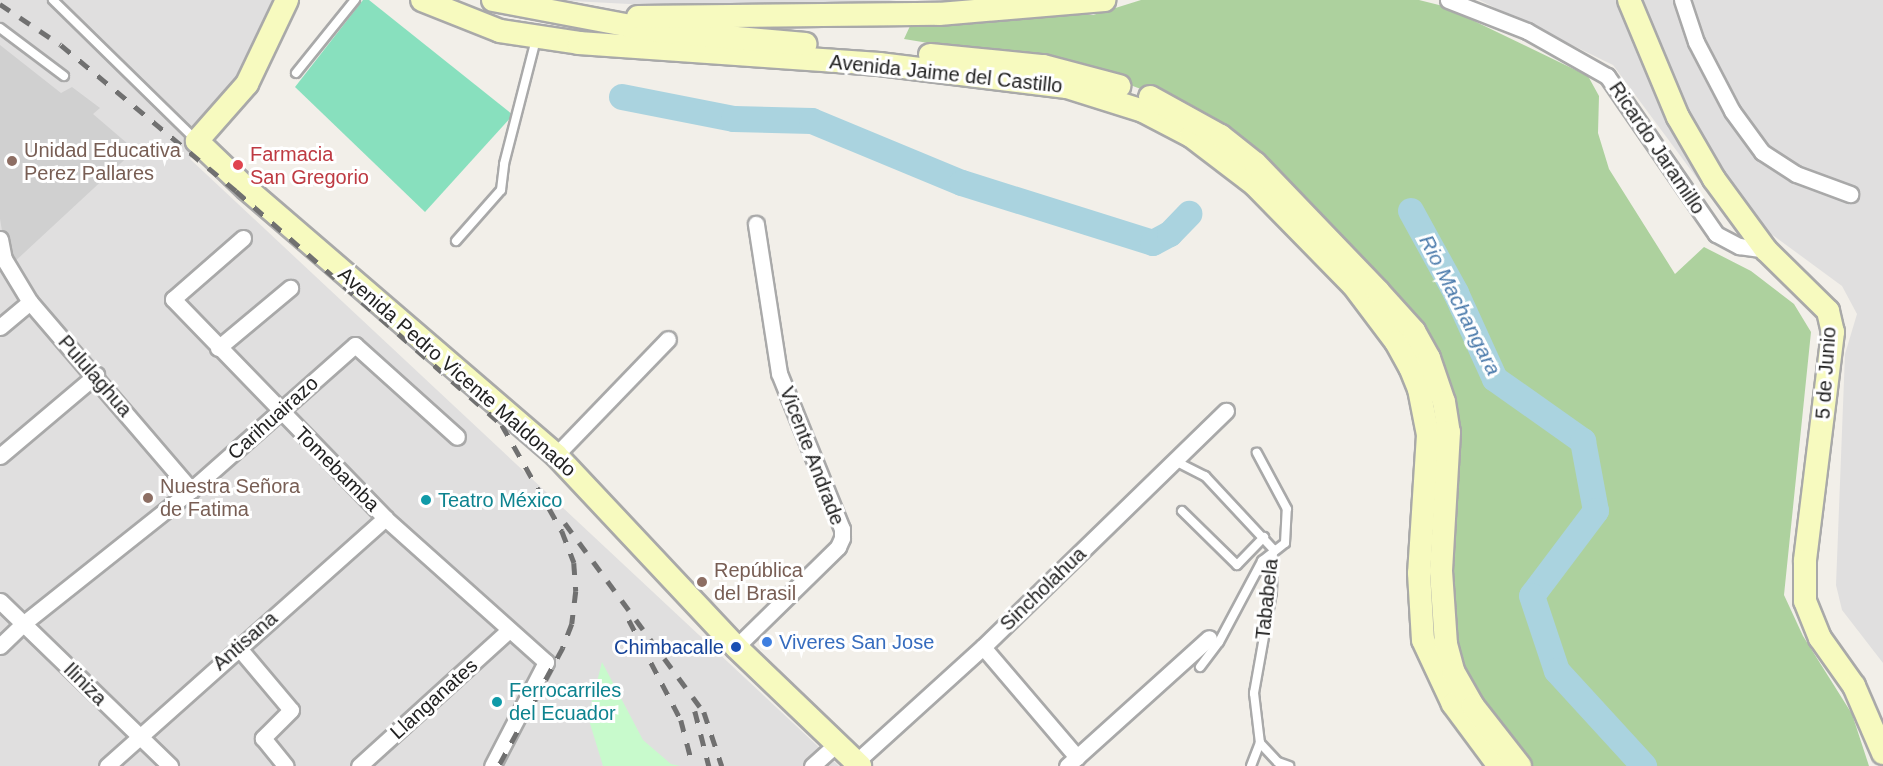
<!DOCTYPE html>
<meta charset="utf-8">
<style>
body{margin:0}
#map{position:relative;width:1883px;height:766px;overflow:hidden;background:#f2efe9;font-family:Arial,sans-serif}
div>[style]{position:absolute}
.residential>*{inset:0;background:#e0dfdf}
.religious>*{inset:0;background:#d0d0d0}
.forest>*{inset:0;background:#add19e}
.park>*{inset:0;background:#c8facc}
.pitch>*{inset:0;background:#88e0be}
.river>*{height:26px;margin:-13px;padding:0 13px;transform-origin:13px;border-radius:13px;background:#aad3df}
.roads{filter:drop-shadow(2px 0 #a9a9a9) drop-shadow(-2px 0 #a9a9a9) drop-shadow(0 2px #a9a9a9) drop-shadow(0 -2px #a9a9a9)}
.lane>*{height:8px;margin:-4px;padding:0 4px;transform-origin:4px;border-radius:4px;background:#fff}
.street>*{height:15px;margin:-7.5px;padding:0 7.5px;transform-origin:7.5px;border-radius:7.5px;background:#fff}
.secondary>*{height:22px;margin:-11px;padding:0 11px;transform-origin:11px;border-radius:11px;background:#f7fabf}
.rail>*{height:4.5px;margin-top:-2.25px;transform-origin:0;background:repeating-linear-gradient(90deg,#707070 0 12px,transparent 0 24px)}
.dots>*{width:16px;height:16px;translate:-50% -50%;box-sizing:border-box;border:3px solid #fff;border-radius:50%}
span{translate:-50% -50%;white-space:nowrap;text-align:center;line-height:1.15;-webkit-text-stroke:6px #fff;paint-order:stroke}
.street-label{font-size:20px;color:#222}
.education-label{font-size:20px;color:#785e54}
.left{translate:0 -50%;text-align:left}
.health-label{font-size:20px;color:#be3a42}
.culture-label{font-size:20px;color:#0d838f}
.shop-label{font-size:20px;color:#366cbe}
.transit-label{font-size:20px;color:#164399}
.right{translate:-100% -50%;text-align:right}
.water-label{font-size:21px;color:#4a7aab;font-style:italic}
</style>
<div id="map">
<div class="residential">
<i style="clip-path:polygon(0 0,278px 0,190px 159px,839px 766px,0 766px)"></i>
<i style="clip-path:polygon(552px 0,896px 0,805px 13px)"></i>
<i style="clip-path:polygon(1479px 0,1883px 0,1883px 663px,1842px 610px,1836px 585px,1845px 354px,1857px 314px,1842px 286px,1759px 225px,1725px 216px,1613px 65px)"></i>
</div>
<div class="religious">
<i style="clip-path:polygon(0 45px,61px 93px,72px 87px,100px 108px,93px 114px,135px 150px,11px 265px,6px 255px,0 219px)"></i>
</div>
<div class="forest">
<i style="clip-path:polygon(1141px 0,1419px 0,1443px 6px,1588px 76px,1599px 96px,1598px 133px,1609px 169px,1675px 274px,1704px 247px,1751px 271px,1794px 304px,1811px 332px,1784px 595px,1803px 636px,1852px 714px,1869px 766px,1523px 766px,1456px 670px,1439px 364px,1157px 95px,1087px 69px,904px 39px,910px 26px,1026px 15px,1093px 15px)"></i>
</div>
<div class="park">
<i style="clip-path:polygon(602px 662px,643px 740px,671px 764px,680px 766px,603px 766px,588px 717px)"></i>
</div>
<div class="pitch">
<i style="clip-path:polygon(363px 0,369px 0,513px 115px,425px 212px,295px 87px)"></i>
</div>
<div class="river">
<i style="left:622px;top:97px;width:114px;rotate:11.1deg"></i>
<i style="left:734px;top:119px;width:78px;rotate:1.5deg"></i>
<i style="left:812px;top:121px;width:162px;rotate:22.5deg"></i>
<i style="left:962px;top:183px;width:200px;rotate:17.4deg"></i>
<i style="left:1153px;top:243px;width:19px;rotate:-28deg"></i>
<i style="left:1170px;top:234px;width:28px;rotate:-46deg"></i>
<i style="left:1411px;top:211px;width:94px;rotate:61.2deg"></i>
<i style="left:1456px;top:293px;width:94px;rotate:65.6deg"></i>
<i style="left:1495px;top:379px;width:108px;rotate:35.2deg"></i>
<i style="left:1583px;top:441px;width:71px;rotate:79.5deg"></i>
<i style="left:1596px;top:511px;width:106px;rotate:127deg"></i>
<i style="left:1532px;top:596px;width:79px;rotate:71.6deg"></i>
<i style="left:1557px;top:671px;width:129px;rotate:47.5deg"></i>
</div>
<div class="roads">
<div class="lane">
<i style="left:53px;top:0;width:200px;rotate:44.4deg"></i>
<i style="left:0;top:28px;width:80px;rotate:36.9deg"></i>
<i style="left:296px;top:73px;width:94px;rotate:-51.1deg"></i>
<i style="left:456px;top:241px;width:68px;rotate:-48.6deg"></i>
<i style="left:501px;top:190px;width:26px;rotate:-83deg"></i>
<i style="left:504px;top:164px;width:129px;rotate:-75.6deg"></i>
<i style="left:1175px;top:461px;width:34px;rotate:27deg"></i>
<i style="left:1205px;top:476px;width:100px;rotate:47deg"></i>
<i style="left:1273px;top:549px;width:43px;rotate:91.3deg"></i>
<i style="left:1272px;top:592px;width:103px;rotate:100.1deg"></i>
<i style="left:1254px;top:693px;width:50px;rotate:83.2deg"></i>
<i style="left:1260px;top:743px;width:26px;rotate:47deg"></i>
<i style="left:1278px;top:762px;width:12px;rotate:20deg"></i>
<i style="left:1182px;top:511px;width:77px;rotate:44.5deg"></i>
<i style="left:1237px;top:565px;width:39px;rotate:-46deg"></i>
<i style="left:1200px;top:667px;width:31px;rotate:-53deg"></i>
<i style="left:1219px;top:642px;width:92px;rotate:-62deg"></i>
<i style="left:1262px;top:561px;width:29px;rotate:-38deg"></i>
<i style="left:1285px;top:543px;width:34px;rotate:-87deg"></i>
<i style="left:1287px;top:509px;width:64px;rotate:-118.2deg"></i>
<i style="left:1251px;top:766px;width:25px;rotate:-69deg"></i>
</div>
<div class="street">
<i style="left:1448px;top:0;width:85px;rotate:21.4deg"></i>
<i style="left:1527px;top:31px;width:92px;rotate:29.4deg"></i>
<i style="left:1607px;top:76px;width:192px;rotate:55.4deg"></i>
<i style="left:1716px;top:234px;width:26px;rotate:28deg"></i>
<i style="left:1739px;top:246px;width:27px;rotate:8deg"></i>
<i style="left:1682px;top:0;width:44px;rotate:71.6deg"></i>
<i style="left:1696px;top:42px;width:78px;rotate:62.4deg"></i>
<i style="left:1732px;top:111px;width:51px;rotate:53.8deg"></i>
<i style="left:1762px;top:152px;width:40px;rotate:32.9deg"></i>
<i style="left:1796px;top:174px;width:58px;rotate:20.3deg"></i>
<i style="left:243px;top:238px;width:93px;rotate:138.9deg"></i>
<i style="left:173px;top:299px;width:305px;rotate:45.9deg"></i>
<i style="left:385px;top:518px;width:216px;rotate:41.8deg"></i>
<i style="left:546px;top:662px;width:117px;rotate:117.4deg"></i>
<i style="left:0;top:239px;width:20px;rotate:79deg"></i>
<i style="left:4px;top:259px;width:50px;rotate:58.8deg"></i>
<i style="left:30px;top:302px;width:248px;rotate:49.4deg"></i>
<i style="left:0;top:327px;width:39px;rotate:-40deg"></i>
<i style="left:218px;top:348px;width:94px;rotate:-39.8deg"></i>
<i style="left:556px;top:455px;width:161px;rotate:-46deg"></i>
<i style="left:0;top:456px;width:126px;rotate:-40.2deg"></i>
<i style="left:0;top:601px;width:237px;rotate:44.1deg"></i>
<i style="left:0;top:646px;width:33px;rotate:-44deg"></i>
<i style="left:24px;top:623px;width:213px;rotate:-38.5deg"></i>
<i style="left:191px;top:490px;width:219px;rotate:-41.5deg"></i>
<i style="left:355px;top:345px;width:137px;rotate:42deg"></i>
<i style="left:238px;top:647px;width:82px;rotate:49.9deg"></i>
<i style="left:291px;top:710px;width:40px;rotate:135deg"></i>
<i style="left:263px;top:738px;width:36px;rotate:51deg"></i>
<i style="left:736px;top:647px;width:143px;rotate:-44.4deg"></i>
<i style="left:838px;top:547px;width:10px;rotate:-66deg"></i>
<i style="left:842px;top:538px;width:9px;rotate:-90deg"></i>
<i style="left:842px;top:529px;width:168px;rotate:-112deg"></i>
<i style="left:779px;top:373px;width:151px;rotate:-98.8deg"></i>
<i style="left:983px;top:647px;width:145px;rotate:49.5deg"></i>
<i style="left:856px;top:762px;width:171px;rotate:-42.2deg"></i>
<i style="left:983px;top:647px;width:339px;rotate:-44.2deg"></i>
<i style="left:107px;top:766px;width:373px;rotate:-41.7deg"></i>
<i style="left:359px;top:766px;width:201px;rotate:-42.2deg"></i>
<i style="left:812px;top:766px;width:31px;rotate:-42deg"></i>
<i style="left:1067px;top:766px;width:191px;rotate:-42deg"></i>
</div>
<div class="secondary">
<i style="left:287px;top:0;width:93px;rotate:115.5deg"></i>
<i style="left:247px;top:84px;width:76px;rotate:131.3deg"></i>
<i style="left:197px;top:141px;width:69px;rotate:43.8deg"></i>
<i style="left:247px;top:189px;width:408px;rotate:40.7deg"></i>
<i style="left:556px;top:455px;width:263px;rotate:46.8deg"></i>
<i style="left:736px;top:647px;width:172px;rotate:43.8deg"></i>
<i style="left:422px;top:0;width:84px;rotate:21.7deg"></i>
<i style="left:500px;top:31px;width:80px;rotate:8.6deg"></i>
<i style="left:579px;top:43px;width:301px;rotate:4deg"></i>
<i style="left:879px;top:64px;width:189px;rotate:7deg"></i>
<i style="left:1067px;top:87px;width:80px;rotate:17.5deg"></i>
<i style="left:1143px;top:111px;width:54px;rotate:27.5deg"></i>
<i style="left:1191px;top:136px;width:81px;rotate:37.4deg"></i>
<i style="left:1255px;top:185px;width:140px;rotate:45.6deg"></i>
<i style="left:1353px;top:285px;width:71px;rotate:53deg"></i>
<i style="left:1396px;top:342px;width:29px;rotate:61deg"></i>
<i style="left:1410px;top:367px;width:24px;rotate:68deg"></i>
<i style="left:1419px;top:389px;width:47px;rotate:78.9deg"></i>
<i style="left:1428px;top:435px;width:138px;rotate:93.7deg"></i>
<i style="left:1419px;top:573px;width:67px;rotate:86.6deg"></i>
<i style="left:1423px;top:640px;width:71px;rotate:64.9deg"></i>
<i style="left:1453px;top:704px;width:77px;rotate:53.4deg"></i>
<i style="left:493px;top:0;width:167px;rotate:10.7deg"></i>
<i style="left:657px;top:31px;width:149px;rotate:5deg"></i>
<i style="left:1629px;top:0;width:127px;rotate:67.3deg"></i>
<i style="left:1678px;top:117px;width:72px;rotate:59.9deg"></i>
<i style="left:1714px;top:179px;width:88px;rotate:53.8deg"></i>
<i style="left:1766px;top:250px;width:87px;rotate:44.5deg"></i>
<i style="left:1828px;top:311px;width:22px;rotate:77deg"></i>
<i style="left:1833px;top:332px;width:231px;rotate:97deg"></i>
<i style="left:1805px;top:561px;width:40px;rotate:90deg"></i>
<i style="left:1805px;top:601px;width:40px;rotate:68deg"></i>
<i style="left:1820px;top:638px;width:59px;rotate:54.7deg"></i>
<i style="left:1854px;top:686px;width:73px;rotate:66.6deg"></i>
<i style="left:638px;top:17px;width:301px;rotate:-0.6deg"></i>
<i style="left:939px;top:14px;width:166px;rotate:-4.8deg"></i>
<i style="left:930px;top:55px;width:114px;rotate:5.6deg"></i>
<i style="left:1043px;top:66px;width:79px;rotate:14.7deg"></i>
<i style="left:1150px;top:97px;width:81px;rotate:28.8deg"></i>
<i style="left:1221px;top:136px;width:43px;rotate:38.5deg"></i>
<i style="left:1255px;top:163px;width:178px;rotate:46.1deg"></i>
<i style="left:1378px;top:291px;width:54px;rotate:48deg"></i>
<i style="left:1414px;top:331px;width:31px;rotate:61deg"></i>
<i style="left:1429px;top:358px;width:46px;rotate:71.2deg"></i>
<i style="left:1444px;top:402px;width:30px;rotate:81deg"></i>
<i style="left:1449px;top:432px;width:139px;rotate:93.3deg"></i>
<i style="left:1441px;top:571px;width:73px;rotate:86.1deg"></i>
<i style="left:1446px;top:644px;width:28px;rotate:75deg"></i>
<i style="left:1453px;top:671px;width:40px;rotate:60.3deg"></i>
<i style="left:1473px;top:706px;width:76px;rotate:51.9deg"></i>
</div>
</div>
<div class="rail">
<i style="left:0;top:4px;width:73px;rotate:33.9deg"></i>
<i style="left:61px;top:45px;width:228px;rotate:39.8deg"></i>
<i style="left:236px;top:191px;width:354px;rotate:41.3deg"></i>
<i style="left:502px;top:425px;width:122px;rotate:60.5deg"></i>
<i style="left:562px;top:531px;width:34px;rotate:69deg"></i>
<i style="left:574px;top:563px;width:28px;rotate:86deg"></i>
<i style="left:576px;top:591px;width:33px;rotate:97deg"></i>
<i style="left:572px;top:624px;width:26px;rotate:111deg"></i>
<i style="left:563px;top:648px;width:134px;rotate:118.5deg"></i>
<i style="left:565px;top:523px;width:235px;rotate:53.7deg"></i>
<i style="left:704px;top:712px;width:57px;rotate:71.6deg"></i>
<i style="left:629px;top:620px;width:113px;rotate:62.5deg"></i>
<i style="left:681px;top:720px;width:48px;rotate:75.4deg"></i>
<i style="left:695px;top:711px;width:57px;rotate:75.7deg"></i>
</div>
<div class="dots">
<i style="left:12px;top:161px;background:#8d6e63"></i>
<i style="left:238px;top:165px;background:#e0444e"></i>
<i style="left:148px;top:498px;background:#8d6e63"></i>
<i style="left:426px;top:500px;background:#0f9aa8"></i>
<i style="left:702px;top:582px;background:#8d6e63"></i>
<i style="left:767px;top:642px;background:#3f7fe0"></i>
<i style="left:736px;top:647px;background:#1a4fb4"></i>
<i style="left:497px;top:702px;background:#0f9aa8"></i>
</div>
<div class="street-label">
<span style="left:946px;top:74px;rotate:6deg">Avenida Jaime del Castillo</span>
<span style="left:1657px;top:148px;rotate:56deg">Ricardo Jaramillo</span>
<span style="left:457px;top:372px;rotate:41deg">Avenida Pedro Vicente Maldonado</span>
<span style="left:1826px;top:373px;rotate:-86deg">5 de Junio</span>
<span style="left:95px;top:376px;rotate:49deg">Pululaghua</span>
<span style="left:273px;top:418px;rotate:-42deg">Carihuairazo</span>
<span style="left:812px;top:456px;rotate:69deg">Vicente Andrade</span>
<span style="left:337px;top:469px;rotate:45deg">Tomebamba</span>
<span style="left:1043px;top:589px;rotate:-44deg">Sincholahua</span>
<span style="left:1267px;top:599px;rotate:-84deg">Tababela</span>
<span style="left:245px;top:641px;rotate:-41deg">Antisana</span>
<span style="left:85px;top:684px;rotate:45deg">Iliniza</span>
<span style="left:434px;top:699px;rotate:-42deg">Llanganates</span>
</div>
<div class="education-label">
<span class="left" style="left:24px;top:162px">Unidad Educativa<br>Perez Pallares</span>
<span class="left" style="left:160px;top:498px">Nuestra Señora<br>de Fatima</span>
<span class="left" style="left:714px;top:582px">República<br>del Brasil</span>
</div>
<div class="health-label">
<span class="left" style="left:250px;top:166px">Farmacia<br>San Gregorio</span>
</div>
<div class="culture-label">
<span class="left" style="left:438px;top:500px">Teatro México</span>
<span class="left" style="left:509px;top:702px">Ferrocarriles<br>del Ecuador</span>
</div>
<div class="shop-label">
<span class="left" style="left:779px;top:642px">Viveres San Jose</span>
</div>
<div class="transit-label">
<span class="right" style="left:724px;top:647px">Chimbacalle</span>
</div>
<div class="water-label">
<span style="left:1460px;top:305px;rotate:63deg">Rio Machangara</span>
</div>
</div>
